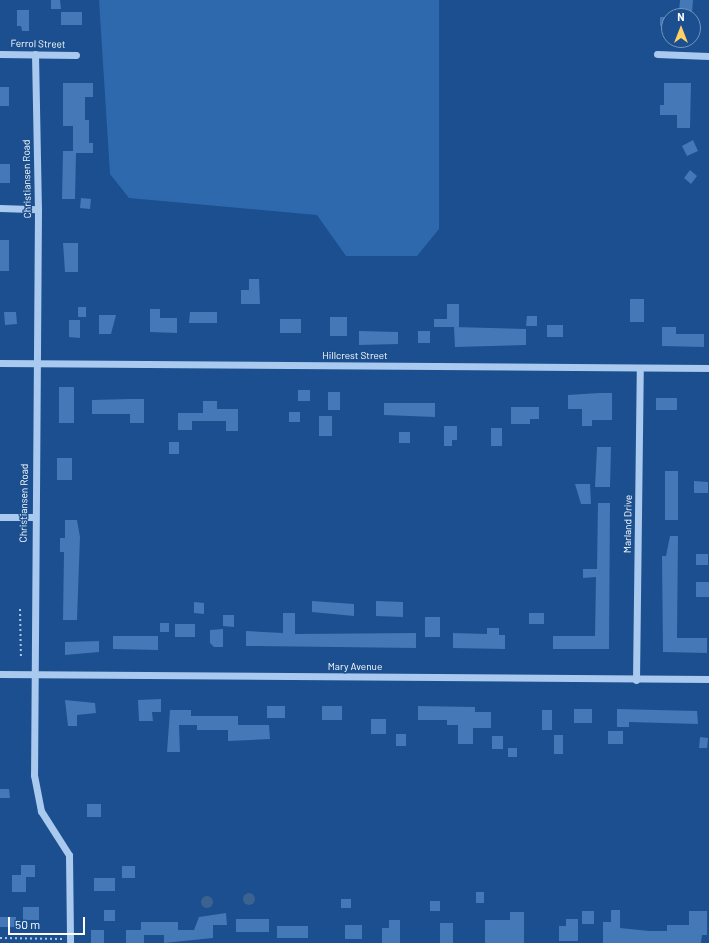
<!DOCTYPE html>
<style>
body{margin:0}
#map{position:relative;width:709px;height:943px;overflow:hidden;background:#1b4f8f;font-family:Barlow,sans-serif}
div>[style]{position:absolute}
.green>*{inset:0;background:#2e69ad}
.water>*{inset:0;background:#3c6290}
.round{border-radius:50%}
.building>*{inset:0;background:#4478b7}
.path>*{height:2px;margin-top:-1px;transform-origin:0;background:repeating-linear-gradient(90deg,#a9c9ee 0 2px,transparent 0 5px)}
.minor>*{height:7px;margin:-3.5px;padding:0 3.5px;transform-origin:3.5px;border-radius:3.5px;background:#a9c9ee}
span{translate:-50% -50%;white-space:nowrap;text-align:center;line-height:1.15;-webkit-text-stroke:3px #1b4f8f;paint-order:stroke}
.street-label{font-size:10px;color:#fff}
.north{position:absolute;left:661px;top:8px;width:40px;height:40px;box-sizing:border-box;background:#1b4f8f;border:1px solid #7695bc;border-radius:50%;rotate:0deg;font-size:11px;font-weight:700;line-height:16px;text-align:center;color:#fff}
.north::after{content:'';display:block;margin:auto;width:14px;height:18px;background:#ffd166;clip-path:polygon(50% 0,100% 100%,50% 72%,0 100%)}
.scale{position:absolute;left:8px;top:917px;width:77px;height:18px;box-sizing:border-box;border:2px solid #fff;border-top:0;padding-left:5px;font-size:12px;line-height:14px;white-space:nowrap;color:#fff;-webkit-text-stroke:3px #1b4f8f;paint-order:stroke}
</style>
<div id="map">
<div class="green">
<i style="clip-path:polygon(99px 0,439px 0,439px 229px,417px 256px,346px 256px,317px 215px,129px 198px,110px 174px)"></i>
</div>
<div class="water">
<i class="round" style="left:243px;top:893px;width:12px;height:12px"></i>
<i class="round" style="left:201px;top:896px;width:12px;height:12px"></i>
</div>
<div class="building">
<i style="clip-path:polygon(51px 0,60px 0,61px 9px,51px 9px)"></i>
<i style="clip-path:polygon(680px 0,693px 0,692px 13px,679px 12px)"></i>
<i style="clip-path:polygon(17px 10px,29px 10px,29px 31px,22px 31px,21px 26px,17px 26px)"></i>
<i style="clip-path:polygon(61px 12px,82px 12px,82px 25px,61px 25px)"></i>
<i style="clip-path:polygon(660px 17px,668px 17px,668px 26px,660px 26px)"></i>
<i style="clip-path:polygon(63px 83px,93px 83px,93px 97px,85px 97px,85px 120px,89px 120px,89px 143px,93px 143px,93px 153px,76px 153px,75px 199px,62px 199px,63px 151px,73px 151px,73px 126px,63px 126px)"></i>
<i style="clip-path:polygon(664px 83px,691px 83px,690px 128px,677px 128px,677px 115px,660px 115px,660px 105px,664px 105px)"></i>
<i style="clip-path:polygon(0 87px,9px 87px,9px 106px,0 106px)"></i>
<i style="clip-path:polygon(693px 140px,698px 151px,687px 156px,682px 146px)"></i>
<i style="clip-path:polygon(0 164px,10px 164px,10px 183px,0 183px)"></i>
<i style="clip-path:polygon(690px 170px,697px 176px,691px 184px,684px 178px)"></i>
<i style="clip-path:polygon(81px 198px,91px 199px,90px 209px,80px 208px)"></i>
<i style="clip-path:polygon(0 240px,9px 240px,9px 271px,0 271px)"></i>
<i style="clip-path:polygon(63px 243px,78px 243px,78px 272px,65px 272px)"></i>
<i style="clip-path:polygon(249px 279px,259px 279px,260px 304px,241px 304px,241px 290px,249px 290px)"></i>
<i style="clip-path:polygon(630px 299px,644px 299px,644px 322px,630px 322px)"></i>
<i style="clip-path:polygon(447px 304px,459px 304px,459px 327px,434px 327px,434px 319px,447px 319px)"></i>
<i style="clip-path:polygon(78px 307px,86px 307px,86px 317px,78px 317px)"></i>
<i style="clip-path:polygon(150px 309px,160px 309px,160px 318px,177px 318px,177px 333px,150px 332px)"></i>
<i style="clip-path:polygon(4px 312px,16px 312px,17px 324px,5px 325px)"></i>
<i style="clip-path:polygon(190px 312px,217px 312px,217px 323px,189px 323px)"></i>
<i style="clip-path:polygon(99px 315px,116px 315px,111px 334px,99px 334px)"></i>
<i style="clip-path:polygon(527px 316px,537px 316px,537px 326px,526px 326px)"></i>
<i style="clip-path:polygon(330px 317px,347px 317px,347px 336px,330px 336px)"></i>
<i style="clip-path:polygon(280px 319px,301px 319px,301px 333px,280px 333px)"></i>
<i style="clip-path:polygon(69px 320px,80px 320px,80px 338px,69px 337px)"></i>
<i style="clip-path:polygon(547px 325px,563px 325px,563px 337px,547px 337px)"></i>
<i style="clip-path:polygon(454px 327px,526px 329px,526px 345px,455px 347px)"></i>
<i style="clip-path:polygon(662px 327px,676px 327px,676px 334px,704px 334px,704px 347px,662px 346px)"></i>
<i style="clip-path:polygon(359px 331px,398px 332px,398px 344px,359px 345px)"></i>
<i style="clip-path:polygon(418px 331px,430px 331px,430px 343px,418px 343px)"></i>
<i style="clip-path:polygon(59px 387px,74px 387px,74px 423px,59px 423px)"></i>
<i style="clip-path:polygon(298px 390px,310px 390px,310px 401px,298px 401px)"></i>
<i style="clip-path:polygon(328px 392px,340px 392px,340px 410px,328px 410px)"></i>
<i style="clip-path:polygon(599px 393px,612px 393px,612px 420px,592px 420px,592px 426px,582px 426px,582px 409px,568px 409px,568px 395px)"></i>
<i style="clip-path:polygon(656px 398px,677px 398px,677px 410px,656px 410px)"></i>
<i style="clip-path:polygon(130px 399px,144px 399px,144px 423px,130px 423px,130px 414px,92px 414px,92px 400px)"></i>
<i style="clip-path:polygon(203px 401px,217px 401px,217px 409px,238px 409px,238px 431px,226px 431px,226px 421px,192px 421px,192px 430px,178px 430px,178px 413px,203px 413px)"></i>
<i style="clip-path:polygon(384px 403px,435px 403px,435px 417px,384px 415px)"></i>
<i style="clip-path:polygon(511px 407px,539px 407px,539px 419px,530px 419px,530px 424px,511px 424px)"></i>
<i style="clip-path:polygon(289px 412px,300px 412px,300px 422px,289px 422px)"></i>
<i style="clip-path:polygon(319px 416px,332px 416px,332px 436px,319px 436px)"></i>
<i style="clip-path:polygon(444px 426px,457px 426px,457px 440px,452px 440px,452px 446px,444px 446px)"></i>
<i style="clip-path:polygon(491px 428px,502px 428px,502px 446px,491px 446px)"></i>
<i style="clip-path:polygon(399px 432px,410px 432px,410px 443px,399px 443px)"></i>
<i style="clip-path:polygon(169px 442px,179px 442px,179px 454px,169px 454px)"></i>
<i style="clip-path:polygon(597px 447px,611px 447px,610px 487px,595px 487px)"></i>
<i style="clip-path:polygon(57px 458px,72px 458px,72px 480px,57px 480px)"></i>
<i style="clip-path:polygon(665px 471px,678px 471px,678px 520px,665px 520px)"></i>
<i style="clip-path:polygon(694px 481px,708px 482px,708px 493px,694px 493px)"></i>
<i style="clip-path:polygon(575px 484px,590px 484px,591px 504px,581px 504px)"></i>
<i style="clip-path:polygon(598px 503px,610px 503px,609px 649px,553px 649px,553px 636px,595px 636px,596px 577px,583px 578px,583px 569px,597px 569px)"></i>
<i style="clip-path:polygon(65px 520px,77px 520px,80px 537px,77px 620px,63px 620px,64px 552px,60px 552px,60px 538px,65px 538px)"></i>
<i style="clip-path:polygon(670px 536px,678px 536px,677px 638px,707px 638px,707px 653px,663px 652px,662px 556px,666px 556px)"></i>
<i style="clip-path:polygon(696px 554px,708px 554px,708px 565px,696px 565px)"></i>
<i style="clip-path:polygon(696px 582px,709px 582px,709px 597px,696px 597px)"></i>
<i style="clip-path:polygon(312px 601px,354px 604px,354px 616px,312px 612px)"></i>
<i style="clip-path:polygon(376px 601px,403px 602px,403px 617px,376px 616px)"></i>
<i style="clip-path:polygon(194px 602px,204px 603px,204px 614px,194px 613px)"></i>
<i style="clip-path:polygon(283px 613px,295px 613px,295px 634px,416px 633px,416px 648px,246px 646px,246px 631px,283px 633px)"></i>
<i style="clip-path:polygon(529px 613px,544px 613px,544px 624px,529px 624px)"></i>
<i style="clip-path:polygon(223px 615px,234px 615px,234px 627px,223px 626px)"></i>
<i style="clip-path:polygon(425px 617px,440px 617px,440px 637px,425px 637px)"></i>
<i style="clip-path:polygon(160px 623px,169px 623px,169px 632px,160px 632px)"></i>
<i style="clip-path:polygon(175px 624px,195px 624px,195px 637px,175px 637px)"></i>
<i style="clip-path:polygon(487px 628px,499px 628px,499px 635px,505px 635px,505px 649px,453px 648px,453px 633px,487px 634px)"></i>
<i style="clip-path:polygon(223px 629px,223px 647px,214px 647px,210px 643px,210px 630px)"></i>
<i style="clip-path:polygon(113px 636px,158px 636px,158px 650px,113px 649px)"></i>
<i style="clip-path:polygon(99px 641px,99px 652px,65px 655px,65px 642px)"></i>
<i style="clip-path:polygon(161px 699px,161px 712px,152px 712px,153px 721px,139px 721px,138px 700px)"></i>
<i style="clip-path:polygon(65px 700px,95px 703px,96px 713px,77px 715px,77px 726px,68px 726px)"></i>
<i style="clip-path:polygon(267px 706px,285px 706px,285px 718px,267px 718px)"></i>
<i style="clip-path:polygon(322px 706px,342px 706px,342px 720px,322px 720px)"></i>
<i style="clip-path:polygon(418px 706px,475px 707px,475px 712px,491px 712px,491px 728px,473px 728px,473px 744px,458px 744px,458px 725px,447px 725px,447px 720px,418px 720px)"></i>
<i style="clip-path:polygon(574px 709px,592px 709px,592px 723px,574px 723px)"></i>
<i style="clip-path:polygon(617px 709px,697px 711px,698px 724px,629px 722px,629px 727px,617px 727px)"></i>
<i style="clip-path:polygon(170px 710px,191px 710px,191px 716px,238px 716px,238px 725px,269px 725px,270px 739px,228px 741px,228px 730px,197px 730px,197px 725px,179px 725px,180px 752px,167px 752px)"></i>
<i style="clip-path:polygon(542px 710px,552px 710px,552px 730px,542px 730px)"></i>
<i style="clip-path:polygon(371px 719px,386px 719px,386px 734px,371px 734px)"></i>
<i style="clip-path:polygon(608px 731px,623px 731px,623px 744px,608px 744px)"></i>
<i style="clip-path:polygon(396px 734px,406px 734px,406px 746px,396px 746px)"></i>
<i style="clip-path:polygon(554px 735px,563px 735px,563px 754px,554px 754px)"></i>
<i style="clip-path:polygon(492px 736px,503px 736px,503px 749px,492px 749px)"></i>
<i style="clip-path:polygon(700px 737px,708px 738px,707px 748px,699px 748px)"></i>
<i style="clip-path:polygon(508px 748px,517px 748px,517px 757px,508px 757px)"></i>
<i style="clip-path:polygon(0 789px,9px 789px,10px 798px,0 798px)"></i>
<i style="clip-path:polygon(87px 804px,101px 804px,101px 817px,87px 817px)"></i>
<i style="clip-path:polygon(21px 865px,35px 865px,35px 877px,26px 877px,26px 892px,12px 892px,12px 875px,21px 875px)"></i>
<i style="clip-path:polygon(122px 866px,135px 866px,135px 878px,122px 878px)"></i>
<i style="clip-path:polygon(94px 878px,115px 878px,115px 891px,94px 891px)"></i>
<i style="clip-path:polygon(476px 892px,484px 892px,484px 903px,476px 903px)"></i>
<i style="clip-path:polygon(341px 899px,351px 899px,351px 908px,341px 908px)"></i>
<i style="clip-path:polygon(430px 901px,440px 901px,440px 911px,430px 911px)"></i>
<i style="clip-path:polygon(23px 907px,39px 907px,39px 920px,23px 920px)"></i>
<i style="clip-path:polygon(104px 910px,115px 910px,115px 921px,104px 921px)"></i>
<i style="clip-path:polygon(611px 910px,620px 910px,620px 928px,649px 931px,667px 931px,667px 925px,689px 925px,689px 911px,707px 911px,707px 935px,702px 935px,701px 943px,603px 943px,603px 922px,611px 922px)"></i>
<i style="clip-path:polygon(582px 911px,594px 911px,594px 924px,582px 924px)"></i>
<i style="clip-path:polygon(510px 912px,524px 912px,524px 943px,485px 943px,485px 920px,510px 920px)"></i>
<i style="clip-path:polygon(226px 913px,227px 925px,213px 925px,213px 938px,164px 943px,164px 935px,144px 935px,144px 943px,126px 943px,126px 930px,141px 930px,141px 922px,178px 922px,178px 930px,194px 930px,199px 917px)"></i>
<i style="clip-path:polygon(0 917px,16px 917px,16px 927px,0 927px)"></i>
<i style="clip-path:polygon(236px 919px,269px 919px,269px 932px,236px 932px)"></i>
<i style="clip-path:polygon(566px 919px,578px 919px,578px 941px,559px 941px,559px 926px,566px 926px)"></i>
<i style="clip-path:polygon(389px 920px,400px 920px,400px 943px,382px 943px,382px 928px,389px 928px)"></i>
<i style="clip-path:polygon(440px 923px,453px 923px,453px 943px,440px 943px)"></i>
<i style="clip-path:polygon(345px 925px,362px 925px,362px 939px,345px 939px)"></i>
<i style="clip-path:polygon(277px 926px,308px 926px,308px 938px,277px 938px)"></i>
<i style="clip-path:polygon(91px 930px,104px 930px,104px 943px,91px 943px)"></i>
</div>
<div class="path">
<i style="left:20px;top:609px;width:50px;rotate:88.9deg"></i>
<i style="left:0;top:938px;width:63px;rotate:0.9deg"></i>
</div>
<div class="minor">
<i style="left:0;top:54px;width:76px;rotate:0.8deg"></i>
<i style="left:35px;top:54px;width:155px;rotate:88.9deg"></i>
<i style="left:38px;top:209px;width:566px;rotate:90.4deg"></i>
<i style="left:34px;top:775px;width:37px;rotate:79deg"></i>
<i style="left:41px;top:811px;width:52px;rotate:57.5deg"></i>
<i style="left:69px;top:855px;width:88px;rotate:89.3deg"></i>
<i style="left:657px;top:54px;width:52px;rotate:2.2deg"></i>
<i style="left:0;top:208px;width:38px;rotate:2deg"></i>
<i style="left:0;top:363px;width:709px;rotate:0.4deg"></i>
<i style="left:0;top:517px;width:33px"></i>
<i style="left:0;top:674px;width:709px;rotate:0.4deg"></i>
<i style="left:636px;top:680px;width:312px;rotate:-89.3deg"></i>
</div>
<div class="street-label">
<span style="left:38px;top:44px;rotate:1deg">Ferrol Street</span>
<span style="left:27px;top:179px;rotate:-91deg">Christiansen Road</span>
<span style="left:355px;top:356px">Hillcrest Street</span>
<span style="left:24px;top:503px;rotate:-89deg">Christiansen Road</span>
<span style="left:628px;top:524px;rotate:-89deg">Marland Drive</span>
<span style="left:355px;top:667px">Mary Avenue</span>
</div>
<div class="north">N</div>
<div class="scale">50 m</div>
</div>
